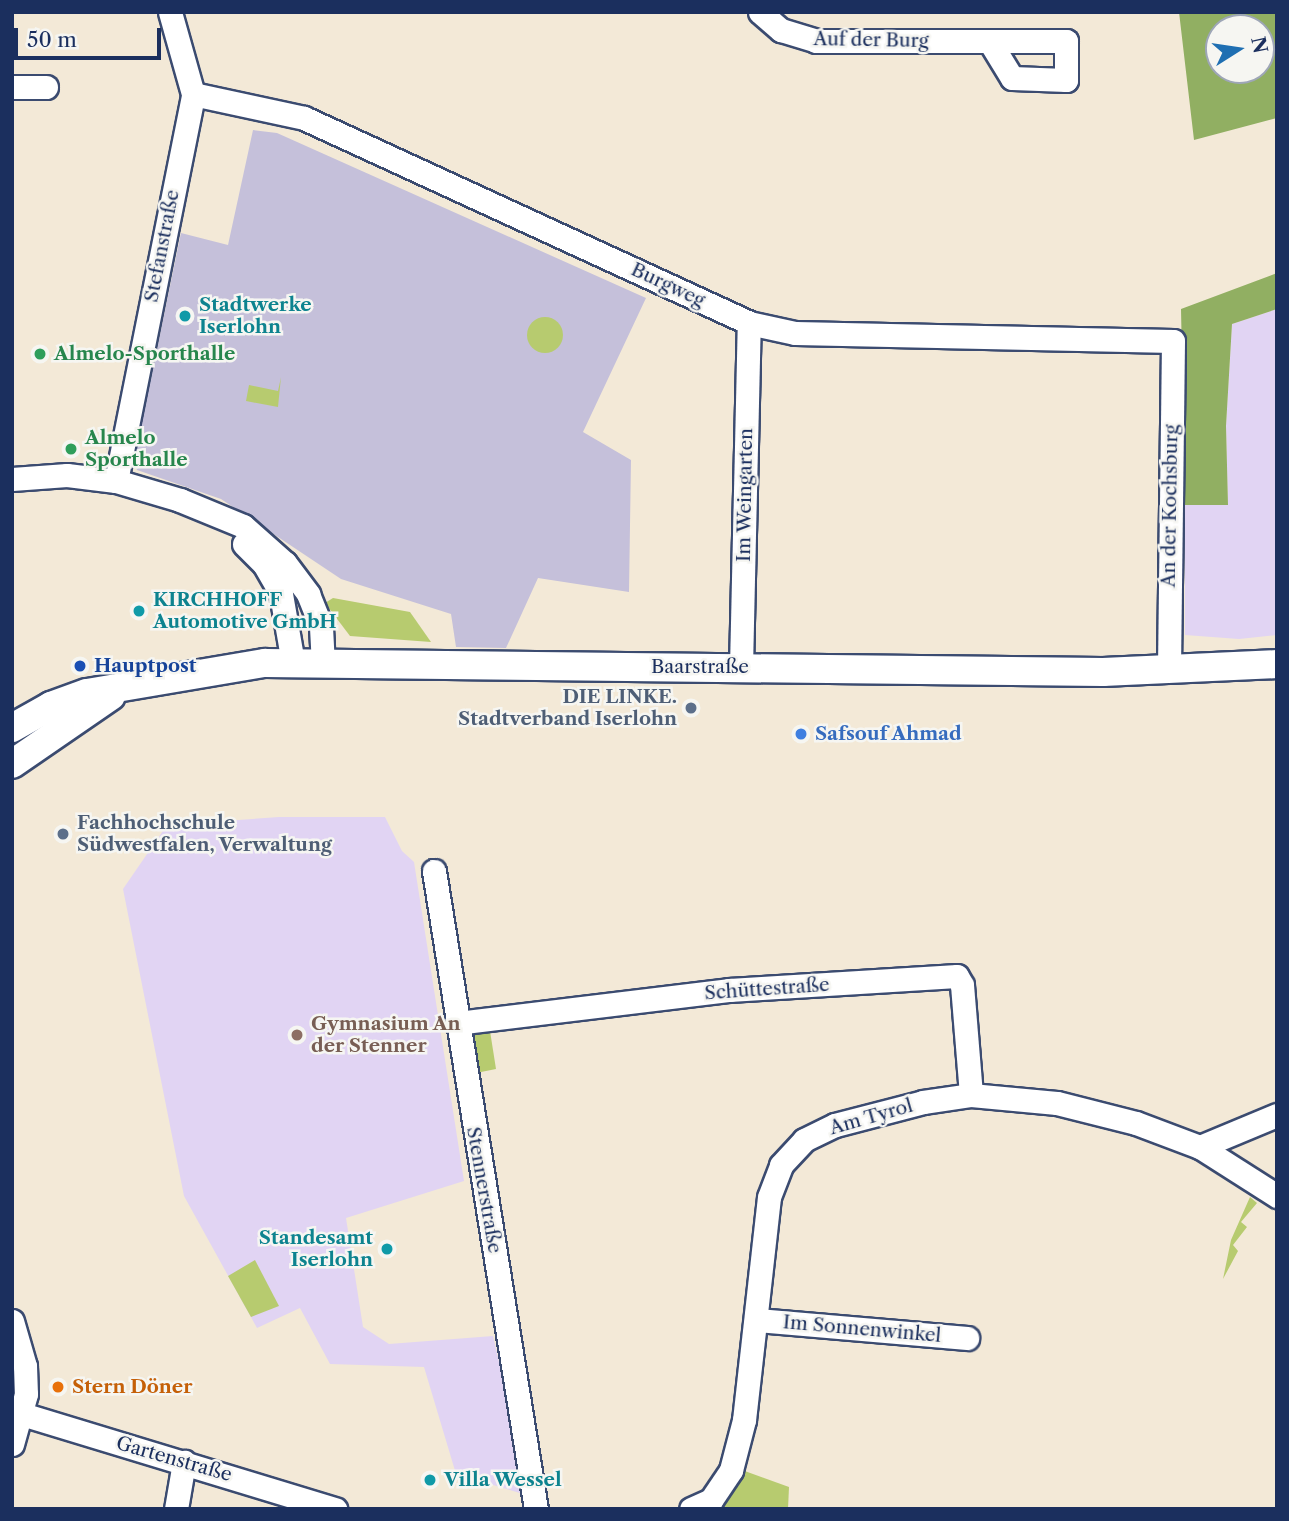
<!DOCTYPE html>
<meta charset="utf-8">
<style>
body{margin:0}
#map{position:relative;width:1289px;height:1521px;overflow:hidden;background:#f3e9d7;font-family:"Libre Caslon Text",serif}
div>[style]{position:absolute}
.built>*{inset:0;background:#e1d4f3}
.industrial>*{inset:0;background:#c5c0da}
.green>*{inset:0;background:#b7cb6f}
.round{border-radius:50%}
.forest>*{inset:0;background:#91af62}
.roads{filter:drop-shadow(2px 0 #3b4b70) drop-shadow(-2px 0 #3b4b70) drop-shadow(0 2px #3b4b70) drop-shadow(0 -2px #3b4b70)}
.minor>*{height:23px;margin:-11.5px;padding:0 11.5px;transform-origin:11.5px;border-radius:11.5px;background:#fff}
.major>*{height:28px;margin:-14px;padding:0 14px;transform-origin:14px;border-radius:14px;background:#fff}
.dots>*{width:19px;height:19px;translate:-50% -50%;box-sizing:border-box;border:4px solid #f6f6f2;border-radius:50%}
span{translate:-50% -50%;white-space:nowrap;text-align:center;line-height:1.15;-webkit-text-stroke:5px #f6f6f2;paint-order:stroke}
.street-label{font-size:19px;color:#1b2f5e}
.culture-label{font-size:19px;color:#0d838f;font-weight:700}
.left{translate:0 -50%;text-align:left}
.right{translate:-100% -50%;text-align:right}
.leisure-label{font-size:19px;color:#27864d;font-weight:700}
.transit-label{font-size:19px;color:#164399;font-weight:700}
.service-label{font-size:19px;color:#4e5e75;font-weight:700}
.shop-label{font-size:19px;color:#366cbe;font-weight:700}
.education-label{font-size:19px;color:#785e54;font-weight:700}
.food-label{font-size:19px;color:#c56008;font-weight:700}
.frame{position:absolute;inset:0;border:14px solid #1b2f5e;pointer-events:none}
.north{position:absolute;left:1205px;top:14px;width:70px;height:70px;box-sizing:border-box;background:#f6f6f2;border:2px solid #9ea6b7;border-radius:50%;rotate:78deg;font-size:19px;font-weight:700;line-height:28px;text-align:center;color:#1b2f5e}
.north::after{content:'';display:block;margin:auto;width:24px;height:32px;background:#1f6fb2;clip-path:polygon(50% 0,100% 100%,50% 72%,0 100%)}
.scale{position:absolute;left:14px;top:28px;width:147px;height:32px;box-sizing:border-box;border:4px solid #1b2f5e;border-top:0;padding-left:9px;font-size:21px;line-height:24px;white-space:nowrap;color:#1b2f5e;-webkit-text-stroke:5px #f6f6f2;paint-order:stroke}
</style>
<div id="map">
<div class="built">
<i style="clip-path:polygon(1277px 309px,1277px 635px,1239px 639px,1185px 635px,1185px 505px,1228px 505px,1226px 426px,1232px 324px)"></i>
<i style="clip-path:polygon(279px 817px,385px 817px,402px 851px,414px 862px,464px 1181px,346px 1218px,363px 1327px,389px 1344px,493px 1336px,530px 1496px,456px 1474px,424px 1367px,330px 1364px,300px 1308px,257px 1328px,184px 1196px,123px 889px,167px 825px)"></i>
</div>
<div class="industrial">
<i style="clip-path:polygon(253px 130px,277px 133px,646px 298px,583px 432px,631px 460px,629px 592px,538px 578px,506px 648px,456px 647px,451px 614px,341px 579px,221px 499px,137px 470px,134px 460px,181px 233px,228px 245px)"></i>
</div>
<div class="green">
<i class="round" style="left:527px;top:317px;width:36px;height:36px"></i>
<i style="clip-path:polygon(281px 377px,278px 407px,246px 401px,249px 385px,278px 391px)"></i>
<i style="clip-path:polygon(333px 598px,410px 612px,431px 642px,350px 636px,325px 603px)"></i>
<i style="clip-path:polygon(490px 1031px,496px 1069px,476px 1073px,471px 1036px)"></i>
<i style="clip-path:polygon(1250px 1197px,1257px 1203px,1241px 1222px,1247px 1227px,1233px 1245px,1238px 1251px,1223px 1279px,1231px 1240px)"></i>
<i style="clip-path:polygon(255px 1260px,279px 1306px,251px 1317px,228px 1276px)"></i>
<i style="clip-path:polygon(742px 1470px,789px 1487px,788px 1509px,720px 1509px)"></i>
</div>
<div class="forest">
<i style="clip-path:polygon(evenodd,1179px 12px,1277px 12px,1277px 118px,1194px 140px,1179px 12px,1219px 28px,1261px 28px,1261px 70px,1219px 70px,1219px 28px)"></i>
<i style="clip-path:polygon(1277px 273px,1277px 309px,1232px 324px,1226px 426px,1228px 505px,1185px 505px,1181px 309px)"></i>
</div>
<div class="roads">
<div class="minor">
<i style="left:760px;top:12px;width:28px;rotate:41deg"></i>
<i style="left:781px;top:30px;width:37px;rotate:17deg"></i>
<i style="left:816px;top:41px;width:250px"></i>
<i style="left:1066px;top:41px;width:39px;rotate:90deg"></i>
<i style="left:1066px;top:80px;width:54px;rotate:-177.9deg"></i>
<i style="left:1012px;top:78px;width:42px;rotate:-121.4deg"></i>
<i style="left:12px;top:87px;width:34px"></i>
<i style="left:193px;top:94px;width:114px;rotate:12.2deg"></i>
<i style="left:304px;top:118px;width:490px;rotate:24.7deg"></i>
<i style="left:749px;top:323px;width:47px;rotate:12.3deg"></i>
<i style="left:795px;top:333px;width:378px;rotate:1.2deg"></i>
<i style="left:1173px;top:341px;width:329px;rotate:90.7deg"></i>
<i style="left:12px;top:479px;width:55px;rotate:-4.2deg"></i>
<i style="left:67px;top:475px;width:49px;rotate:7deg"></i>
<i style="left:116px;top:481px;width:67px;rotate:16.5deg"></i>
<i style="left:180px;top:500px;width:68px;rotate:22.4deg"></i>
<i style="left:243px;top:526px;width:56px;rotate:41.4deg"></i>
<i style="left:285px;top:563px;width:39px;rotate:53deg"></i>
<i style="left:308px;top:594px;width:35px;rotate:68deg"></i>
<i style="left:321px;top:627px;width:35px;rotate:87deg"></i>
<i style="left:116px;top:481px;width:395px;rotate:-78.7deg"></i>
<i style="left:193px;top:94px;width:85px;rotate:-105.7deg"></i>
<i style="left:244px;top:544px;width:28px;rotate:45deg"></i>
<i style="left:264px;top:564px;width:34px;rotate:60deg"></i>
<i style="left:281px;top:594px;width:70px;rotate:80.1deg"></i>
<i style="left:741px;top:667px;width:344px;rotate:-88.7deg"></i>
<i style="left:434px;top:871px;width:646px;rotate:80.92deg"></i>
<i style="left:457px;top:1023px;width:274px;rotate:-6.9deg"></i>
<i style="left:729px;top:990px;width:228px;rotate:-3.5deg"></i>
<i style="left:957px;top:976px;width:10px;rotate:61deg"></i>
<i style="left:962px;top:985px;width:110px;rotate:85.3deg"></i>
<i style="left:1200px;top:1147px;width:83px;rotate:-22.6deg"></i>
<i style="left:757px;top:1320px;width:211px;rotate:4.9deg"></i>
<i style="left:12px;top:1321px;width:47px;rotate:73.9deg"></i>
<i style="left:25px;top:1366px;width:28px;rotate:88deg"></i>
<i style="left:26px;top:1394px;width:52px;rotate:105.6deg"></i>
<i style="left:12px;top:1411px;width:338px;rotate:16.9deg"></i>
<i style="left:176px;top:1509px;width:48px;rotate:-80.3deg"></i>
<i style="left:691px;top:1509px;width:22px;rotate:-24deg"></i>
<i style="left:711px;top:1500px;width:36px;rotate:-56deg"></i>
<i style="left:731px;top:1470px;width:52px;rotate:-75.4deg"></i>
<i style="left:744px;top:1420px;width:224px;rotate:-83.6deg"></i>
<i style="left:769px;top:1197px;width:34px;rotate:-69deg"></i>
<i style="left:781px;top:1165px;width:34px;rotate:-47deg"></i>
<i style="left:804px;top:1140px;width:34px;rotate:-26deg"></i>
<i style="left:835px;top:1125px;width:91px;rotate:-14.6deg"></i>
<i style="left:923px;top:1102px;width:49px;rotate:-8.3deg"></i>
<i style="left:971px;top:1095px;width:86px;rotate:5.3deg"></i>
<i style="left:1057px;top:1103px;width:81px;rotate:14.2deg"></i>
<i style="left:1136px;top:1123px;width:68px;rotate:20.6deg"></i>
<i style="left:1200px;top:1147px;width:91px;rotate:32.5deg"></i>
</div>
<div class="major">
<i style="left:12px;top:728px;width:45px;rotate:-29.4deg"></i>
<i style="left:51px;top:706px;width:38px;rotate:-20deg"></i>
<i style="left:87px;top:693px;width:181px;rotate:-9.6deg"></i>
<i style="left:265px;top:663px;width:838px;rotate:0.62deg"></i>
<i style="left:1103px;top:672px;width:174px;rotate:-2.6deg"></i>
<i style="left:12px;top:764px;width:120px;rotate:-34.5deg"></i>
</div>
</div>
<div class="dots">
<i style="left:185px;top:316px;background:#0f9aa8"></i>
<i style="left:40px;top:354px;background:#2e9e5b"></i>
<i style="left:71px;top:449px;background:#2e9e5b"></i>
<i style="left:139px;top:611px;background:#0f9aa8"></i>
<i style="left:80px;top:666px;background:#1a4fb4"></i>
<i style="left:691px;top:708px;background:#5c6f8a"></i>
<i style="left:801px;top:734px;background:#3f7fe0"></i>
<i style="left:63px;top:834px;background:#5c6f8a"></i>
<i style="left:297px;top:1035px;background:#8d6e63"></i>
<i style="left:387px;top:1249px;background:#0f9aa8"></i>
<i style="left:58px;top:1387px;background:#e8710a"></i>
<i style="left:430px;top:1480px;background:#0f9aa8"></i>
</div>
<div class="street-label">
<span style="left:871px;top:40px;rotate:1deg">Auf der Burg</span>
<span style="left:162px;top:246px;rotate:-79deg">Stefanstraße</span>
<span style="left:668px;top:285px;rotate:25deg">Burgweg</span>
<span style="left:745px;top:495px;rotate:-89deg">Im Weingarten</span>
<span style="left:1170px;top:506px;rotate:-89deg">An der Kochsburg</span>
<span style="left:700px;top:667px">Baarstraße</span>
<span style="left:767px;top:989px;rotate:-4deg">Schüttestraße</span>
<span style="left:871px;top:1117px;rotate:-16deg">Am Tyrol</span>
<span style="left:484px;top:1190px;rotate:80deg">Stennerstraße</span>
<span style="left:862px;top:1329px;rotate:5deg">Im Sonnenwinkel</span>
<span style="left:174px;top:1459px;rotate:16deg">Gartenstraße</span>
</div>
<div class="culture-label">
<span class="left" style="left:199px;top:316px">Stadtwerke<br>Iserlohn</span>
<span class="left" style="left:153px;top:611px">KIRCHHOFF<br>Automotive GmbH</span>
<span class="right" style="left:373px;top:1249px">Standesamt<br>Iserlohn</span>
<span class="left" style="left:444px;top:1480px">Villa Wessel</span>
</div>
<div class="leisure-label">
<span class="left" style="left:54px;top:354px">Almelo-Sporthalle</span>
<span class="left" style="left:85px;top:449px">Almelo<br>Sporthalle</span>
</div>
<div class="transit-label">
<span class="left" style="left:94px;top:666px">Hauptpost</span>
</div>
<div class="service-label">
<span class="right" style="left:677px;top:708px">DIE LINKE.<br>Stadtverband Iserlohn</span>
<span class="left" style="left:77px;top:834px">Fachhochschule<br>Südwestfalen, Verwaltung</span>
</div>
<div class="shop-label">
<span class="left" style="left:815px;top:734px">Safsouf Ahmad</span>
</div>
<div class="education-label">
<span class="left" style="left:311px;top:1035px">Gymnasium An<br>der Stenner</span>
</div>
<div class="food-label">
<span class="left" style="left:72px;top:1387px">Stern Döner</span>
</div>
<div class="frame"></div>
<div class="north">N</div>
<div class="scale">50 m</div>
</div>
